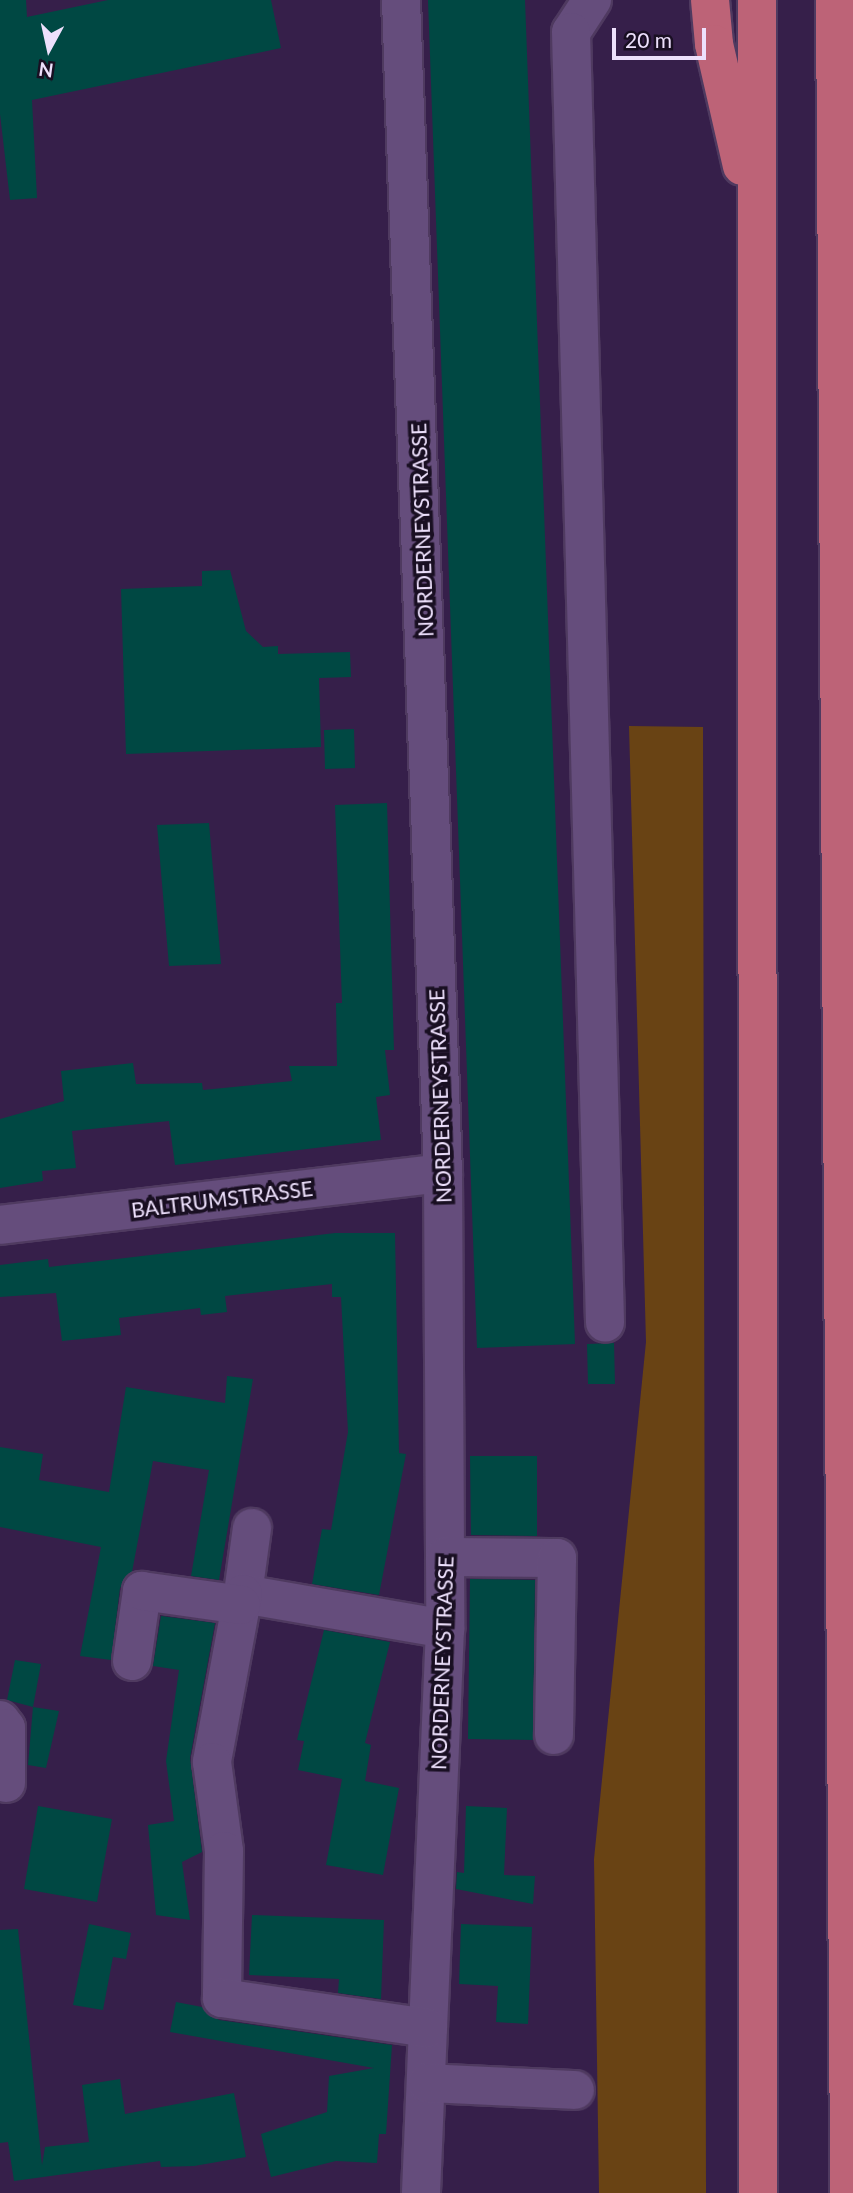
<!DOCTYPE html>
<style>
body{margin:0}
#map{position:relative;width:853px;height:2193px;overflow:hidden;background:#361f4a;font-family:Lato,sans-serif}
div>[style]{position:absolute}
.green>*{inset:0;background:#694314}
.building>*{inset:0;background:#004843}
.roads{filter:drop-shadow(2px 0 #4f3a60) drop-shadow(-2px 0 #4f3a60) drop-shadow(0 2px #4f3a60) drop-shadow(0 -2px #4f3a60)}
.minor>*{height:38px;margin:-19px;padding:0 19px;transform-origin:19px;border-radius:19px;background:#654d7c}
.highway>*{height:38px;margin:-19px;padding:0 19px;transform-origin:19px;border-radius:19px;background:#bd6377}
span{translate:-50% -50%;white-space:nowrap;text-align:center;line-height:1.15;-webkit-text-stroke:7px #190f22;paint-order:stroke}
.street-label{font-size:21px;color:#ede0fc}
.north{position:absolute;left:14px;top:14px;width:70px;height:70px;-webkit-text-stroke:5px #190f22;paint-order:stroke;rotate:188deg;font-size:19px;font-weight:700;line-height:28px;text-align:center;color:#ede0fc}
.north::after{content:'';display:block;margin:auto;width:24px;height:32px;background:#ede0fc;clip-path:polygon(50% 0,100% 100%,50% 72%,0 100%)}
.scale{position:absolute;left:612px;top:28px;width:94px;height:32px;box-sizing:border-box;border:4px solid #ede0fc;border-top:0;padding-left:9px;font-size:21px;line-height:24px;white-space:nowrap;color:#ede0fc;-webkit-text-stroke:5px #190f22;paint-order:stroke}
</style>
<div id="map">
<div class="green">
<i style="clip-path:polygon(629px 726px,703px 727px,706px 2193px,599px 2193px,594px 1859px,646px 1342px)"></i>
</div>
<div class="building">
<i style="clip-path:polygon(0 0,26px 0,27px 17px,108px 0,271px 0,281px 48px,32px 100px,37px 198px,10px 200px,0 114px)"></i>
<i style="clip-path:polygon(428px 0,525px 0,575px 1344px,477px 1348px)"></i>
<i style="clip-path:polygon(230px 570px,246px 631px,263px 647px,278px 646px,278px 654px,350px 652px,351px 677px,319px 678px,321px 747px,126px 754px,121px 589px,202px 586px,202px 571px)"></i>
<i style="clip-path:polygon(354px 729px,355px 768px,325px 769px,324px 730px)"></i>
<i style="clip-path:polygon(387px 803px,394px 1050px,385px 1050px,390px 1095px,376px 1097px,381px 1140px,175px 1165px,169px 1121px,72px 1131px,76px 1168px,42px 1171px,43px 1181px,0 1188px,0 1119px,64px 1101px,61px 1071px,133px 1063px,136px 1084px,202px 1083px,203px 1090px,292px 1081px,289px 1066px,337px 1066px,336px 1003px,342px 1003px,335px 805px)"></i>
<i style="clip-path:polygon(209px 823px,221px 964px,169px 966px,157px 825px)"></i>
<i style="clip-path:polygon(335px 1233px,395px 1233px,399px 1453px,406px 1454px,379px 1595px,312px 1584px,322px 1529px,331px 1530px,348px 1432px,341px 1297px,332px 1297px,332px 1284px,225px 1296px,227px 1312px,201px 1315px,200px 1308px,119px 1318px,121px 1335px,62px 1341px,56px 1293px,0 1297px,0 1265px,48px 1259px,49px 1267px)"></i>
<i style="clip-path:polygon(614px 1343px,615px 1384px,588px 1384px,587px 1344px)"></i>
<i style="clip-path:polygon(227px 1376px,253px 1379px,219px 1580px,191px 1576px,209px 1470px,153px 1461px,132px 1572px,120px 1588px,111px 1660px,80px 1656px,101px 1547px,0 1527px,0 1447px,43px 1454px,39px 1480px,109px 1492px,126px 1387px,225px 1403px)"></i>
<i style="clip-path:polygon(470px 1456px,537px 1456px,537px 1536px,471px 1535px)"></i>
<i style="clip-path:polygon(470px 1579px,535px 1580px,533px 1740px,468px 1739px)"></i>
<i style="clip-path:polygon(161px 1616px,215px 1623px,190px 1758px,202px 1852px,182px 1862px,190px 1920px,156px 1915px,148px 1825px,174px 1821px,166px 1761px,179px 1670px,153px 1666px)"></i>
<i style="clip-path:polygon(324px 1630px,390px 1642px,365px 1743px,371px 1745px,365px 1781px,399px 1788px,383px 1875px,326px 1865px,342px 1779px,298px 1770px,304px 1741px,297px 1740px)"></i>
<i style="clip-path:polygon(15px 1660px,41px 1664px,33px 1707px,7px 1700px)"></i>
<i style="clip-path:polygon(33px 1707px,59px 1711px,46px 1768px,28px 1765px)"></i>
<i style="clip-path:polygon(38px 1806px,112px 1819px,97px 1902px,24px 1889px)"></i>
<i style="clip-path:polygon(466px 1806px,507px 1808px,504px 1875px,535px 1876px,533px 1904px,456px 1889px,457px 1872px,464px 1873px)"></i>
<i style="clip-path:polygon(252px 1915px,384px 1920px,381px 1999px,338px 1993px,339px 1979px,249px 1975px)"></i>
<i style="clip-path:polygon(89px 1924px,131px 1933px,126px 1959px,113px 1957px,103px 2010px,73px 2005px)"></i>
<i style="clip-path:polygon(461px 1924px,532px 1927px,528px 2024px,496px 2022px,498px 1986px,459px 1984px)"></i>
<i style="clip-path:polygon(18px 1929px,42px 2165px,45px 2147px,89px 2142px,82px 2085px,120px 2079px,125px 2114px,234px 2093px,246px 2157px,194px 2166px,161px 2167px,160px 2161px,14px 2181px,8px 2142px,0 2143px,0 1930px)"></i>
<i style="clip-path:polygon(176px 2002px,202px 2007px,219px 2020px,392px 2045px,386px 2134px,379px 2134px,377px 2163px,336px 2161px,271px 2177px,261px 2134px,327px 2112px,329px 2076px,374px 2068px,170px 2032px)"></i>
</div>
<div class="roads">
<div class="minor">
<i style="left:401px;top:0;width:1174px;rotate:87.95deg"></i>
<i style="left:443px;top:1173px;width:456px;rotate:89.7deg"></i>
<i style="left:445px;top:1629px;width:565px;rotate:92.44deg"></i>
<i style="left:592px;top:0;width:38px;rotate:123deg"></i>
<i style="left:571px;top:32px;width:1291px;rotate:88.49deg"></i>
<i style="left:0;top:1225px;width:446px;rotate:-6.7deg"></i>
<i style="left:252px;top:1528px;width:67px;rotate:97.8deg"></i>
<i style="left:243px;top:1594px;width:205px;rotate:9.8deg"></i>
<i style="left:445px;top:1557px;width:112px;rotate:0.5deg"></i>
<i style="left:557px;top:1558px;width:177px;rotate:91deg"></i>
<i style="left:243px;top:1594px;width:171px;rotate:100.5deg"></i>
<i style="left:212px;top:1762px;width:90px;rotate:82.3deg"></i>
<i style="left:224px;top:1851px;width:147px;rotate:90.8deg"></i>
<i style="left:222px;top:1998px;width:208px;rotate:8.3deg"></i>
<i style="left:132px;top:1661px;width:71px;rotate:-81.9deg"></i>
<i style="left:142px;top:1591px;width:100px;rotate:8deg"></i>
<i style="left:0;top:1720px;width:10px;rotate:53deg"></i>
<i style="left:6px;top:1728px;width:55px;rotate:90deg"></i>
<i style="left:427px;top:2083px;width:148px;rotate:2.7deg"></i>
</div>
<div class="highway">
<i style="left:710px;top:0;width:44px;rotate:84.8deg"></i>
<i style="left:714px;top:44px;width:125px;rotate:77.1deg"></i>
<i style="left:757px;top:0;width:2193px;rotate:89.97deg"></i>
<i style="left:835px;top:0;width:2193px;rotate:89.63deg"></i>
</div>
</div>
<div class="street-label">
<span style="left:422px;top:530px;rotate:-92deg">NORDERNEYSTRASSE</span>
<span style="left:440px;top:1096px;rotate:-92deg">NORDERNEYSTRASSE</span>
<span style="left:222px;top:1199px;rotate:-7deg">BALTRUMSTRASSE</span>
<span style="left:442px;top:1663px;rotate:-88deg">NORDERNEYSTRASSE</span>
</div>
<div class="north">N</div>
<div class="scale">20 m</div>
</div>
